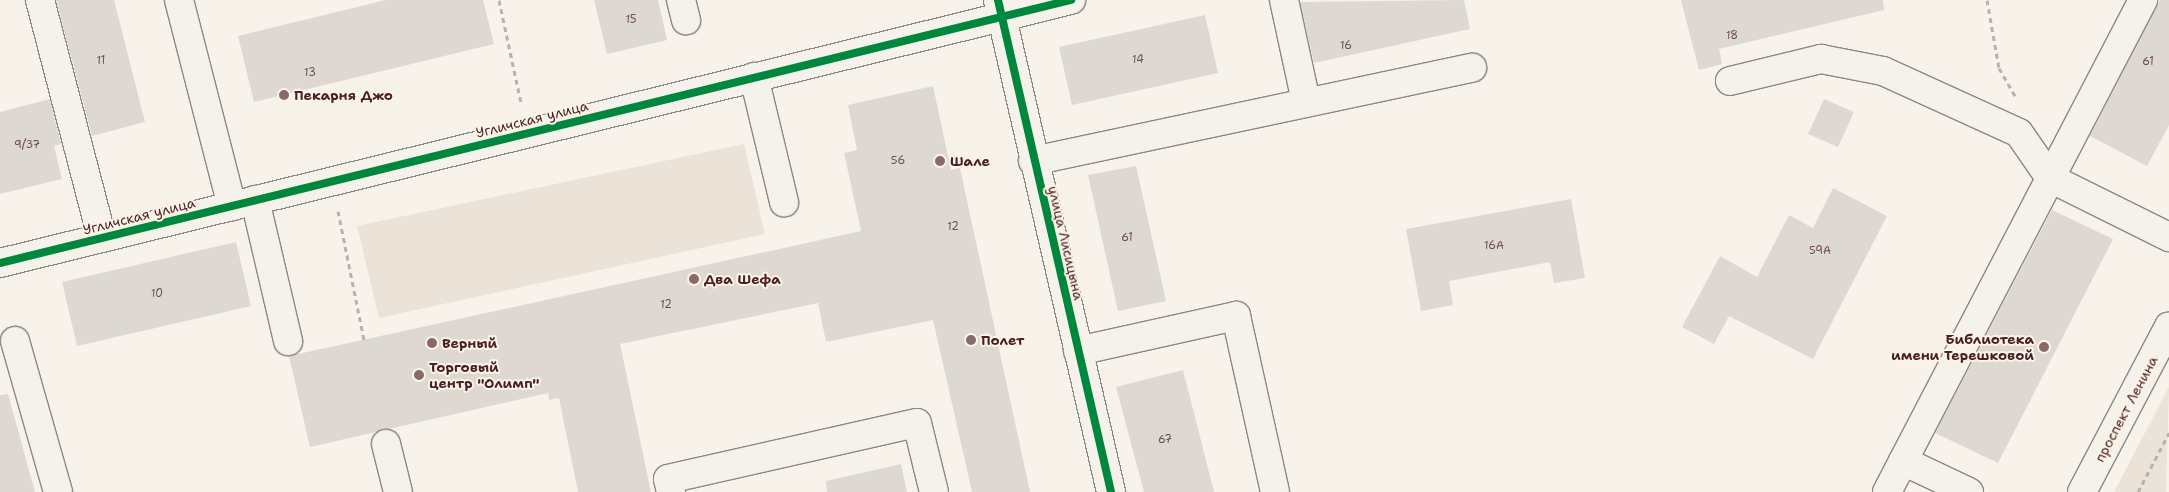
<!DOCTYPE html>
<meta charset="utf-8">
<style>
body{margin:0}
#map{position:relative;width:2169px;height:492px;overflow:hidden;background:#f7f3ea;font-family:"Shantell Sans",sans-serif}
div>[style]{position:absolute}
.green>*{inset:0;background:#ebe2d8}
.building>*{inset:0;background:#ddd8d2}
.path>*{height:3px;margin-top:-1.5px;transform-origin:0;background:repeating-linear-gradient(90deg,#b8b1ae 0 5px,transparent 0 9px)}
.roads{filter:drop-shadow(1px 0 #908684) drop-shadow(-1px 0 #908684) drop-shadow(0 1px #908684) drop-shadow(0 -1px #908684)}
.minor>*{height:28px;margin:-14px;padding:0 14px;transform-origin:14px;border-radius:14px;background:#f5f2ec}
.major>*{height:28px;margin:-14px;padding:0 14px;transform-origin:14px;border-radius:14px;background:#f5f2ec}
.cycleway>*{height:8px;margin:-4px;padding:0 4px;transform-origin:4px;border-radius:4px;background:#00873e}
.dots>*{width:14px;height:14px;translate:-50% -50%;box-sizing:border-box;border:2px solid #fcf5e5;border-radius:50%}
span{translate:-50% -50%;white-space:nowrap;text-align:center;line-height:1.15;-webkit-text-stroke:4px #fcf5e5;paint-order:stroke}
.number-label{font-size:11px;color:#6f4d55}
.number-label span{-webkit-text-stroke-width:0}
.poi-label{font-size:14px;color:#4a1f2b;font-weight:700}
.left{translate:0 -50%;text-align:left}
.right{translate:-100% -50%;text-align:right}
.street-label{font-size:14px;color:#4a1f2b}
</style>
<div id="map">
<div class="green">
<i style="clip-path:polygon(744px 144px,765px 234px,379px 318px,357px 226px)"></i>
<i style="clip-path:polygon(2169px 387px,2166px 492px,2114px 492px)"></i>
</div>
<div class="building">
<i style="clip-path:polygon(56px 0,114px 0,145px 122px,92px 136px)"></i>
<i style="clip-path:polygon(386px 0,483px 0,494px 44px,254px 102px,238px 36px)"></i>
<i style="clip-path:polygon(594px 0,658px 0,667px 40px,607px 54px)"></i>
<i style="clip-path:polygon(1464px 0,1470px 29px,1314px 63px,1300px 2px)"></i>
<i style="clip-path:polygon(1681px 0,1883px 0,1884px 10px,1719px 49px,1722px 64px,1699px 70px)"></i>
<i style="clip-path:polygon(2160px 0,2169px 0,2169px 125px,2147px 166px,2090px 136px)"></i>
<i style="clip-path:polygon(1205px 15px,1218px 73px,1072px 105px,1059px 47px)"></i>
<i style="clip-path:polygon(933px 86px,951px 170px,960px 168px,1030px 492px,972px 492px,933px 320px,826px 342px,818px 303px,620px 344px,651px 492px,578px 492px,559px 398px,549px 400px,548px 393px,310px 447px,289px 356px,861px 231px,844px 153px,857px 150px,848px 105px)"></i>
<i style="clip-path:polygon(50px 99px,61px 144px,54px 146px,62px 179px,0 194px,0 112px)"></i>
<i style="clip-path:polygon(1824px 99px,1854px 112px,1838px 147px,1808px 134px)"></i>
<i style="clip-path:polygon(1136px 166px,1166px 301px,1118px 311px,1088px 175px)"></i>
<i style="clip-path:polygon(1833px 188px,1887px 216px,1813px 359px,1729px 316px,1714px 344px,1682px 327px,1720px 256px,1757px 277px,1789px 215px,1813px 228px)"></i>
<i style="clip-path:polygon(1571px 199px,1585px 278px,1554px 283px,1550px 262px,1449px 281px,1453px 305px,1421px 311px,1406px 229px)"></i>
<i style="clip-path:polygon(2052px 210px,2113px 239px,1998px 463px,1935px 433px)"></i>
<i style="clip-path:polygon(236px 242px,251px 306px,77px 346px,62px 282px)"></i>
<i style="clip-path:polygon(1183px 370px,1214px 492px,1144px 492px,1116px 387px)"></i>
<i style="clip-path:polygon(8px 394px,35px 492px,0 492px,0 395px)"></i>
<i style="clip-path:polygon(901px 464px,907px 492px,827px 492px,826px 481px)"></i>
</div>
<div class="path">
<i style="left:499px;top:0;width:105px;rotate:77.9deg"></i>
<i style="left:1987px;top:0;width:69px;rotate:80deg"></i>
<i style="left:1999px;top:68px;width:32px;rotate:60deg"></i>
<i style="left:338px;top:211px;width:132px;rotate:78.6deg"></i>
<i style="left:2138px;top:492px;width:67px;rotate:-62.3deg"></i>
</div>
<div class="roads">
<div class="minor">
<i style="left:40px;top:0;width:246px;rotate:75.4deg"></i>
<i style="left:179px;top:0;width:213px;rotate:75.6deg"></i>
<i style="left:681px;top:0;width:21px;rotate:76deg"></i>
<i style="left:998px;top:0;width:505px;rotate:77.06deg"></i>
<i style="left:1284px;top:0;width:104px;rotate:77.8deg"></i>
<i style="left:754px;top:77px;width:129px;rotate:76.5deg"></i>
<i style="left:1730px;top:81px;width:94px;rotate:-13.6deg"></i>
<i style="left:1821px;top:59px;width:63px;rotate:11deg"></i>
<i style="left:1883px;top:71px;width:149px;rotate:24.5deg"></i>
<i style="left:2019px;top:133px;width:55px;rotate:55.4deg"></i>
<i style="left:2050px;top:178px;width:133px;rotate:26.4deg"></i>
<i style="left:1033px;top:161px;width:449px;rotate:-12deg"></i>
<i style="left:255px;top:200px;width:145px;rotate:76.8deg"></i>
<i style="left:0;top:263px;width:1103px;rotate:-13.8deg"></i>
<i style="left:15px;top:341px;width:157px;rotate:74.1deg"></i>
<i style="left:1078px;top:351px;width:162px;rotate:-12.5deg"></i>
<i style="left:1236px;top:316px;width:180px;rotate:77.5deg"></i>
<i style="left:386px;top:444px;width:49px;rotate:76deg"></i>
<i style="left:1903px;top:461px;width:73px;rotate:25.2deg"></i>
<i style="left:671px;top:492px;width:13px;rotate:-103deg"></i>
<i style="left:668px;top:479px;width:255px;rotate:-12.7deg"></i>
<i style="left:917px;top:423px;width:71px;rotate:76.2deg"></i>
<i style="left:1887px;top:492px;width:555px;rotate:-62.51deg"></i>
</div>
<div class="major">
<i style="left:2082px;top:492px;width:187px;rotate:-62.3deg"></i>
</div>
</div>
<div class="cycleway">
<i style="left:998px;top:0;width:505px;rotate:77.06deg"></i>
<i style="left:0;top:263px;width:1103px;rotate:-13.8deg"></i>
</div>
<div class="dots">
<i style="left:284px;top:95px;background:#87696e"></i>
<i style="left:940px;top:161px;background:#87696e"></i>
<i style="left:694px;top:279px;background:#87696e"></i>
<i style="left:971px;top:340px;background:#87696e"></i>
<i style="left:432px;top:343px;background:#87696e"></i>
<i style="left:2044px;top:347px;background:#87696e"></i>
<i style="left:419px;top:375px;background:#87696e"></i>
</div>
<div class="number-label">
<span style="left:631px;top:20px">15</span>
<span style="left:1732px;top:36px">18</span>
<span style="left:1346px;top:46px">16</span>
<span style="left:1138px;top:60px">14</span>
<span style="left:101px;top:61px">11</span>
<span style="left:2148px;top:62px">61</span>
<span style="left:310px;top:73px">13</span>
<span style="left:27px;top:145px">9/37</span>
<span style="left:898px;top:161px">56</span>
<span style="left:953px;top:227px">12</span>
<span style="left:1127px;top:238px">61</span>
<span style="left:1494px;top:246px">16А</span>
<span style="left:1820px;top:251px">59А</span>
<span style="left:157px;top:294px">10</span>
<span style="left:666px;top:305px">12</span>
<span style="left:1165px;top:440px">67</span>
</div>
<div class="poi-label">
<span class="left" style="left:294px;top:95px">Пекарня Джо</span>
<span class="left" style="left:950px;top:161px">Шале</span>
<span class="left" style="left:704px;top:279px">Два Шефа</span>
<span class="right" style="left:2034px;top:347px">Библиотека<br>имени Терешковой</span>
<span class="left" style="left:981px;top:340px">Полет</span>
<span class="left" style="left:442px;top:343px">Верный</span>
<span class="left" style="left:429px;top:375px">Торговый<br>центр "Олимп"</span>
</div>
<div class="street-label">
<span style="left:532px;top:119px;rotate:-14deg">Угличская улица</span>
<span style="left:139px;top:216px;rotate:-14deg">Угличская улица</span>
<span style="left:1066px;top:243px;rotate:77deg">улица Лисицына</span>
<span style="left:2126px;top:409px;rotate:-62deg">проспект Ленина</span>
</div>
</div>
